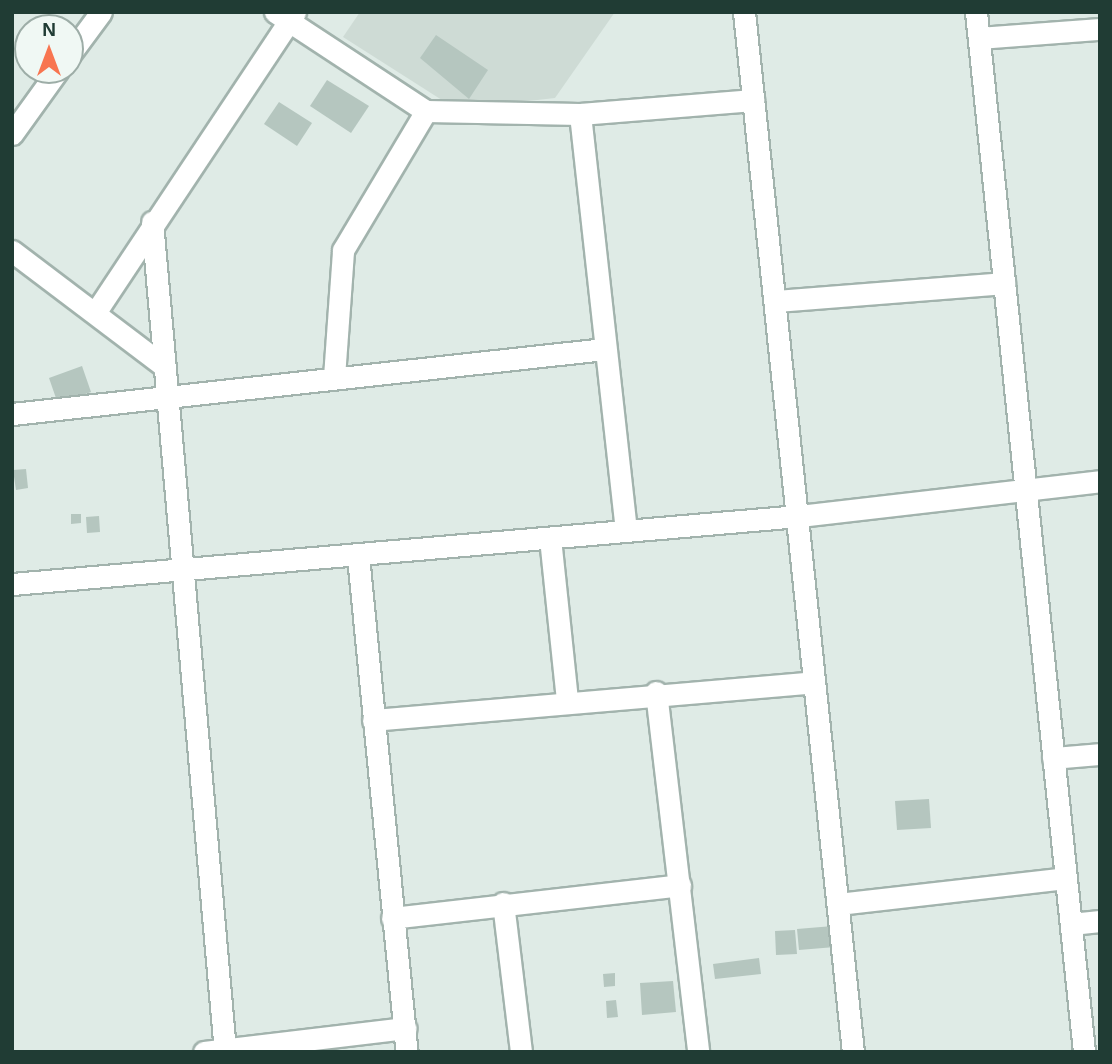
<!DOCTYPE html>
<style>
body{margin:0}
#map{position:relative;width:1112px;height:1064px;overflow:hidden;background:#dfebe6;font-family:Helvetica,sans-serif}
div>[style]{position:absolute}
.built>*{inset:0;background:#cedbd5}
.building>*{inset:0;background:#b5c6bf}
.roads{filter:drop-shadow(2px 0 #a2b3ad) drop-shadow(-2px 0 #a2b3ad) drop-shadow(0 2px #a2b3ad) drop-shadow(0 -2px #a2b3ad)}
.minor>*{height:21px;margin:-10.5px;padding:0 10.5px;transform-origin:10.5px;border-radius:10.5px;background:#fff}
span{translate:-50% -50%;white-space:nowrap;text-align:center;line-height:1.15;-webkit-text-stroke:6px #f0f8f4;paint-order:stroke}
.frame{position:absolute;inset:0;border:14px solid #203c34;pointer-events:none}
.north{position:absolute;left:14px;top:14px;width:70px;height:70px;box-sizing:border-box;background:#f0f8f4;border:2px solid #9dada7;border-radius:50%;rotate:0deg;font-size:19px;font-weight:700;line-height:28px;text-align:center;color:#203c34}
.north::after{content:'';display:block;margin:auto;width:24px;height:32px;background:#f87550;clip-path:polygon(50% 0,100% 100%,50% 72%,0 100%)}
</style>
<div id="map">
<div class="built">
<i style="clip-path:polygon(360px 12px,615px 12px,555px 98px,456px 109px,343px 37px)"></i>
</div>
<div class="building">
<i style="clip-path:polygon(436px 35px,488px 70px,469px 99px,420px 58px)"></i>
<i style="clip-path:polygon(327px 80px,369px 106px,351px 133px,310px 106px)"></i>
<i style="clip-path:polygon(279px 102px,312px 123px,297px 146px,264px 124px)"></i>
<i style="clip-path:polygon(82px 366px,91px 392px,58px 404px,49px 378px)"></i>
<i style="clip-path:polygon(26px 469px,28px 488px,16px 490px,13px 470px)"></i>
<i style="clip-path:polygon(71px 514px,81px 514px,81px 523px,71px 524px)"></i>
<i style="clip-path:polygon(99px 516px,100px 532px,87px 533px,86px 517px)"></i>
<i style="clip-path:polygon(929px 799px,931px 828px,897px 830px,895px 801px)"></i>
<i style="clip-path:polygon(833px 926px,835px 947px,799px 950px,797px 929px)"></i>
<i style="clip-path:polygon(795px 930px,797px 954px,776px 955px,775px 931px)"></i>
<i style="clip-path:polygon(759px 958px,761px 974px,715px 979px,713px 964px)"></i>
<i style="clip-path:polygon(615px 973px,615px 986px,604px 987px,603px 974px)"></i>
<i style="clip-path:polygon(673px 981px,676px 1012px,642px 1015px,640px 983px)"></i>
<i style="clip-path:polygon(616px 1000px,618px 1017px,607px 1018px,606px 1001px)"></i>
</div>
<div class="roads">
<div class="minor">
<i style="left:275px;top:12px;width:181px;rotate:33.3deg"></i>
<i style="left:426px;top:111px;width:154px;rotate:1.1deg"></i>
<i style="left:580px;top:114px;width:174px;rotate:-4.6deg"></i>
<i style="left:744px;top:12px;width:1046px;rotate:84.02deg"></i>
<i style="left:976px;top:12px;width:1046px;rotate:84.07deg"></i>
<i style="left:979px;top:38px;width:121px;rotate:-4.3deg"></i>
<i style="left:70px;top:54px;width:52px;rotate:-53.6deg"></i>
<i style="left:580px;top:114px;width:417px;rotate:83.7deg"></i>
<i style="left:12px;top:134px;width:79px;rotate:-54.3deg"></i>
<i style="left:152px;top:222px;width:833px;rotate:84.97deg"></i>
<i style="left:12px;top:251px;width:191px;rotate:37.1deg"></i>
<i style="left:777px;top:301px;width:228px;rotate:-4.5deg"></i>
<i style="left:97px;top:310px;width:358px;rotate:-56.4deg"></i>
<i style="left:334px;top:377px;width:127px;rotate:-85.9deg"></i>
<i style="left:343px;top:250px;width:162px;rotate:-59.2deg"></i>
<i style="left:12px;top:414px;width:597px;rotate:-6.26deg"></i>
<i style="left:550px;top:538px;width:164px;rotate:84deg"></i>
<i style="left:358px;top:556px;width:498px;rotate:84.4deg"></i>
<i style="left:12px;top:584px;width:790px;rotate:-4.94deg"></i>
<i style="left:799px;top:516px;width:303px;rotate:-6.6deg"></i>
<i style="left:656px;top:692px;width:362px;rotate:83.3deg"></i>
<i style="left:373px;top:720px;width:441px;rotate:-4.9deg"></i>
<i style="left:1053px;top:758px;width:47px;rotate:-4.9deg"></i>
<i style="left:503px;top:903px;width:150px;rotate:83.1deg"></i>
<i style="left:838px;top:904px;width:229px;rotate:-6.5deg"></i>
<i style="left:392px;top:918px;width:290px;rotate:-6.5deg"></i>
<i style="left:1071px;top:924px;width:29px;rotate:-6deg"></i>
<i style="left:204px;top:1052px;width:203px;rotate:-6.8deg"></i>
</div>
</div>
<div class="frame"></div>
<div class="north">N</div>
</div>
